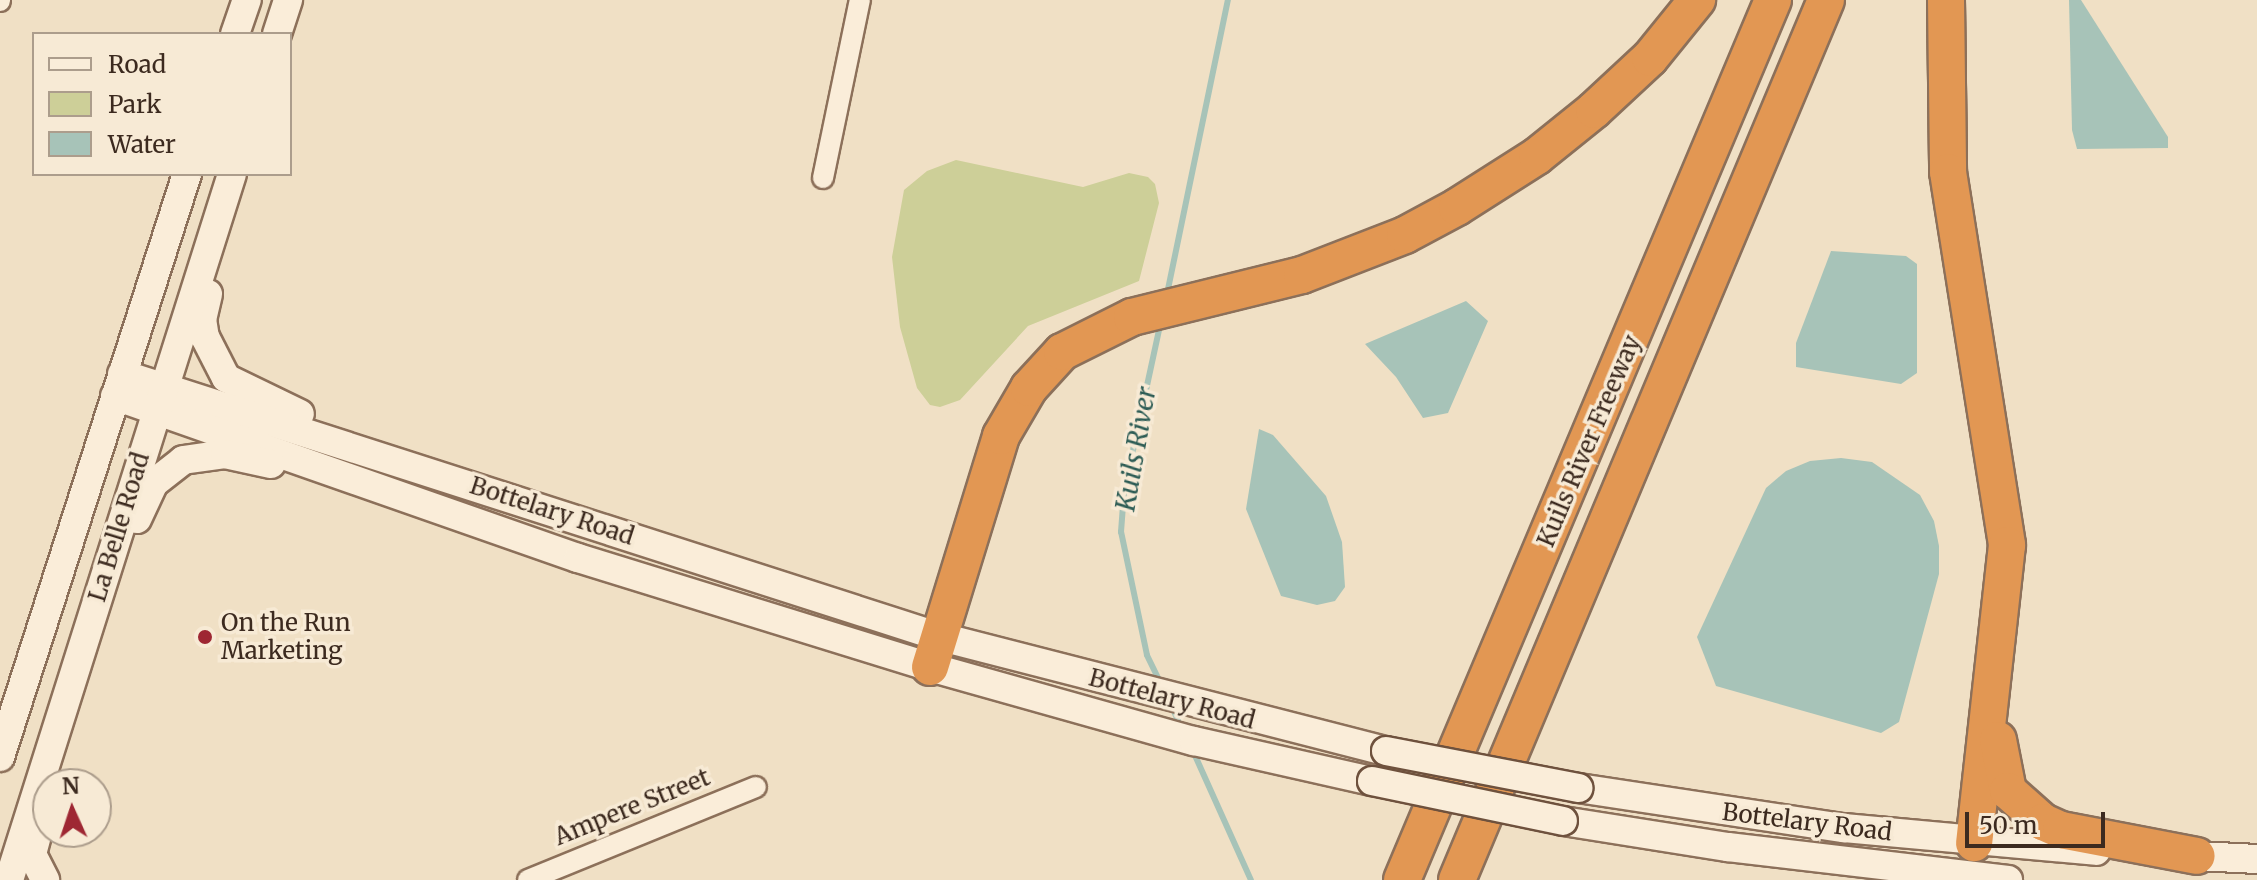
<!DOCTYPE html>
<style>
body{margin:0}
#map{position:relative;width:2257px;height:880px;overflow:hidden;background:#f0e0c5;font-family:Merriweather,serif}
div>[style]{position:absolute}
.green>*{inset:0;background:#cdcf98}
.water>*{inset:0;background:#a7c3b8}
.stream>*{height:6px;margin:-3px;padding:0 3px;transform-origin:3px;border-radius:3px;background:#a7c3b8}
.roads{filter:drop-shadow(2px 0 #8c705a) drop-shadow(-2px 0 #8c705a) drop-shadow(0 2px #8c705a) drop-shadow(0 -2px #8c705a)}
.minor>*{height:20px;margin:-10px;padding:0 10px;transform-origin:10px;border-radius:10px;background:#faedd9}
.secondary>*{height:28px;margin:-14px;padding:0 14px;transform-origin:14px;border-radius:14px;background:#faedd9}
.motorway>*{height:36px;margin:-18px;padding:0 18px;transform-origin:18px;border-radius:18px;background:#e29753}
.bridges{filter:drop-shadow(2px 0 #6e513d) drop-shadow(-2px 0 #6e513d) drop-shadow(0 2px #6e513d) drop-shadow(0 -2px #6e513d)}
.secondary-bridge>*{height:28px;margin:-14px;padding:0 14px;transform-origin:14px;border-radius:14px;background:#faedd9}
.dots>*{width:22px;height:22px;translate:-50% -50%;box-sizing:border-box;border:4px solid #f7ead5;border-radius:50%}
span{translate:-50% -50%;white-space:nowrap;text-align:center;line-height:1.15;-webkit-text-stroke:7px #f7ead5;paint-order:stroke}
.street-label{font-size:24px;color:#3c2a1f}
.poi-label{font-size:24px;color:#3c2a1f}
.left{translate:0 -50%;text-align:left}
.water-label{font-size:26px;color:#2d5c55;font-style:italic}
.legend{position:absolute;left:32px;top:32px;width:260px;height:144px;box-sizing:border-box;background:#f7ead5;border:2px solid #ac9d8c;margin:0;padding:10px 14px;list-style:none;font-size:24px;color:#3c2a1f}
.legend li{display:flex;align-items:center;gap:16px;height:40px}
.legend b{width:40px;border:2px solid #ac9d8c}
.north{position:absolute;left:32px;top:768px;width:80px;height:80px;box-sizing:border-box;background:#f7ead5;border:2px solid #ac9d8c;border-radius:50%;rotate:357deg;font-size:22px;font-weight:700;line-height:32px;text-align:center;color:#3c2a1f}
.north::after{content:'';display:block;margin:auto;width:28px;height:36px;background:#9e2733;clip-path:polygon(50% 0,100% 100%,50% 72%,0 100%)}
.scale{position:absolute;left:1965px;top:812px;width:140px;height:36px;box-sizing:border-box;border:4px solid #3c2a1f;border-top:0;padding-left:10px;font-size:24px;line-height:28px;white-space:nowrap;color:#3c2a1f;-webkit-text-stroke:6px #f7ead5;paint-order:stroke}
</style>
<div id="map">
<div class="green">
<i style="clip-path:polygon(956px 160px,1083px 187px,1129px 173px,1148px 177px,1155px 184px,1159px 203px,1139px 281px,1028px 326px,960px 400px,940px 407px,930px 405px,917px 388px,900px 327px,892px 257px,904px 190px,927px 171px)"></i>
</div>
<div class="water">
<i style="clip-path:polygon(2069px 0,2081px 0,2168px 137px,2168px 148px,2077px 149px,2072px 130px)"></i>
<i style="clip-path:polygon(1831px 251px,1906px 256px,1917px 264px,1917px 373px,1901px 384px,1796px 367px,1796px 343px)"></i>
<i style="clip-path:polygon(1466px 301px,1488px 321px,1448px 413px,1423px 418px,1396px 377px,1365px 344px)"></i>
<i style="clip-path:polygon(1259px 429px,1273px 435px,1326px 496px,1342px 542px,1345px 587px,1335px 601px,1317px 605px,1281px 596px,1246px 509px)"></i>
<i style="clip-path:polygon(1841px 458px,1872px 462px,1920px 495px,1934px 521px,1939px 546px,1939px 574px,1899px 722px,1881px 733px,1716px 686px,1697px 637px,1766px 488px,1786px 471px,1810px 461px)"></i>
</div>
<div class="stream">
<i style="left:1167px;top:294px;width:300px;rotate:-78.3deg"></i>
<i style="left:1161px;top:684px;width:32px;rotate:-116deg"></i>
<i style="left:1147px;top:655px;width:126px;rotate:-101.9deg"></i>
<i style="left:1121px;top:532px;width:40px;rotate:-85.7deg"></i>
<i style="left:1124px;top:492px;width:175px;rotate:-77.8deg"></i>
<i style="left:1171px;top:704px;width:25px;rotate:67deg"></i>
<i style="left:1193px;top:751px;width:141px;rotate:65.8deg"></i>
</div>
<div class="roads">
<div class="minor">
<i style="left:0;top:1px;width:1px;rotate:-90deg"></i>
<i style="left:823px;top:178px;width:182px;rotate:-78.3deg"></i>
<i style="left:528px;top:880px;width:246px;rotate:-22.2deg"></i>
</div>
<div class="secondary">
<i style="left:235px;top:34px;width:36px;rotate:-71deg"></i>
<i style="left:277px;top:34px;width:36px;rotate:-72deg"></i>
<i style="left:208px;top:294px;width:26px;rotate:103deg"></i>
<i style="left:202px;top:319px;width:18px;rotate:81deg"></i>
<i style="left:205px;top:337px;width:46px;rotate:62.9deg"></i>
<i style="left:226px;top:378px;width:82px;rotate:25.9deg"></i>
<i style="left:122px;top:374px;width:856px;rotate:17.82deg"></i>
<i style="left:937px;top:636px;width:463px;rotate:14.4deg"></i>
<i style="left:115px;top:396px;width:491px;rotate:19.3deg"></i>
<i style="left:578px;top:558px;width:368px;rotate:17.2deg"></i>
<i style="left:930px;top:667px;width:274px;rotate:15.7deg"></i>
<i style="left:1194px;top:741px;width:182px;rotate:12.7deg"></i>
<i style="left:137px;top:519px;width:40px;rotate:-65deg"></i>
<i style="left:154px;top:483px;width:37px;rotate:-38deg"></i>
<i style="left:183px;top:460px;width:42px;rotate:-8.1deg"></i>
<i style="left:225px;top:454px;width:47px;rotate:12.3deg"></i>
<i style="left:0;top:757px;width:612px;rotate:-72.22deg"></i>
<i style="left:1578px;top:788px;width:269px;rotate:8.6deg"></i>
<i style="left:1844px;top:828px;width:253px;rotate:5.2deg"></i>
<i style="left:1563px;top:821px;width:167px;rotate:9deg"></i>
<i style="left:1728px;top:847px;width:282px;rotate:6.7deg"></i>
<i style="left:39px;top:828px;width:27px;rotate:105deg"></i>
<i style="left:32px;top:854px;width:29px;rotate:63deg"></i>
<i style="left:2178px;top:855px;width:79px;rotate:2.9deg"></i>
<i style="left:9px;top:880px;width:740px;rotate:-72.47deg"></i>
</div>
<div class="motorway">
<i style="left:1946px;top:0;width:172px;rotate:89.3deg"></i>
<i style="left:1948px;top:172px;width:378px;rotate:81deg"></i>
<i style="left:2007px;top:545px;width:300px;rotate:96.3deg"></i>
<i style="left:930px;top:667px;width:242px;rotate:-72.9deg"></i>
<i style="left:1001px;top:436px;width:56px;rotate:-59.7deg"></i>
<i style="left:1029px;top:388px;width:49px;rotate:-47.5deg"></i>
<i style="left:1062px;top:352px;width:78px;rotate:-26.6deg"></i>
<i style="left:1132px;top:317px;width:175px;rotate:-13.9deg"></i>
<i style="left:1302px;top:275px;width:110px;rotate:-21.2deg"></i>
<i style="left:1405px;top:235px;width:59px;rotate:-28.3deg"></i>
<i style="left:1457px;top:207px;width:95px;rotate:-32.5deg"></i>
<i style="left:1537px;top:156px;width:73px;rotate:-38.9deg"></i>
<i style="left:1594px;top:110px;width:76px;rotate:-42.9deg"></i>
<i style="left:1650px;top:58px;width:75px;rotate:-51deg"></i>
<i style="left:1998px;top:740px;width:52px;rotate:78.9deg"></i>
<i style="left:2008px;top:791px;width:47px;rotate:41.5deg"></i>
<i style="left:2043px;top:822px;width:20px;rotate:24deg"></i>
<i style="left:2061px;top:830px;width:138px;rotate:10.8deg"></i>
<i style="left:1402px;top:880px;width:955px;rotate:-67.14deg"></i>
<i style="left:1457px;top:880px;width:954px;rotate:-67.25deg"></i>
</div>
</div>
<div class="bridges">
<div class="secondary-bridge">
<i style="left:1386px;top:751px;width:196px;rotate:10.9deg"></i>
<i style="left:1372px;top:781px;width:195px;rotate:11.8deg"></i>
</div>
</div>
<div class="dots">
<i style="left:205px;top:637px;background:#9e2733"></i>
</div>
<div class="street-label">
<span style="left:1589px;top:441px;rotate:-67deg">Kuils River Freeway</span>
<span style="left:552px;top:511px;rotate:18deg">Bottelary Road</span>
<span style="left:119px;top:527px;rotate:-73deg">La Belle Road</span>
<span style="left:1172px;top:699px;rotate:15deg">Bottelary Road</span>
<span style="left:632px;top:807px;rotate:-22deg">Ampere Street</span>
<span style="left:1807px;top:822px;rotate:7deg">Bottelary Road</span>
</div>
<div class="poi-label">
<span class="left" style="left:221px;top:637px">On the Run<br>Marketing</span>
</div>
<div class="water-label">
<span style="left:1136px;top:449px;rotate:-80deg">Kuils River</span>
</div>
<ul class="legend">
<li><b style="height:10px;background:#faedd9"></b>Road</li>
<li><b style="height:22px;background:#cdcf98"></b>Park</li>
<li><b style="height:22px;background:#a7c3b8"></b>Water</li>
</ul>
<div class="north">N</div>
<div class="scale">50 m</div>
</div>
